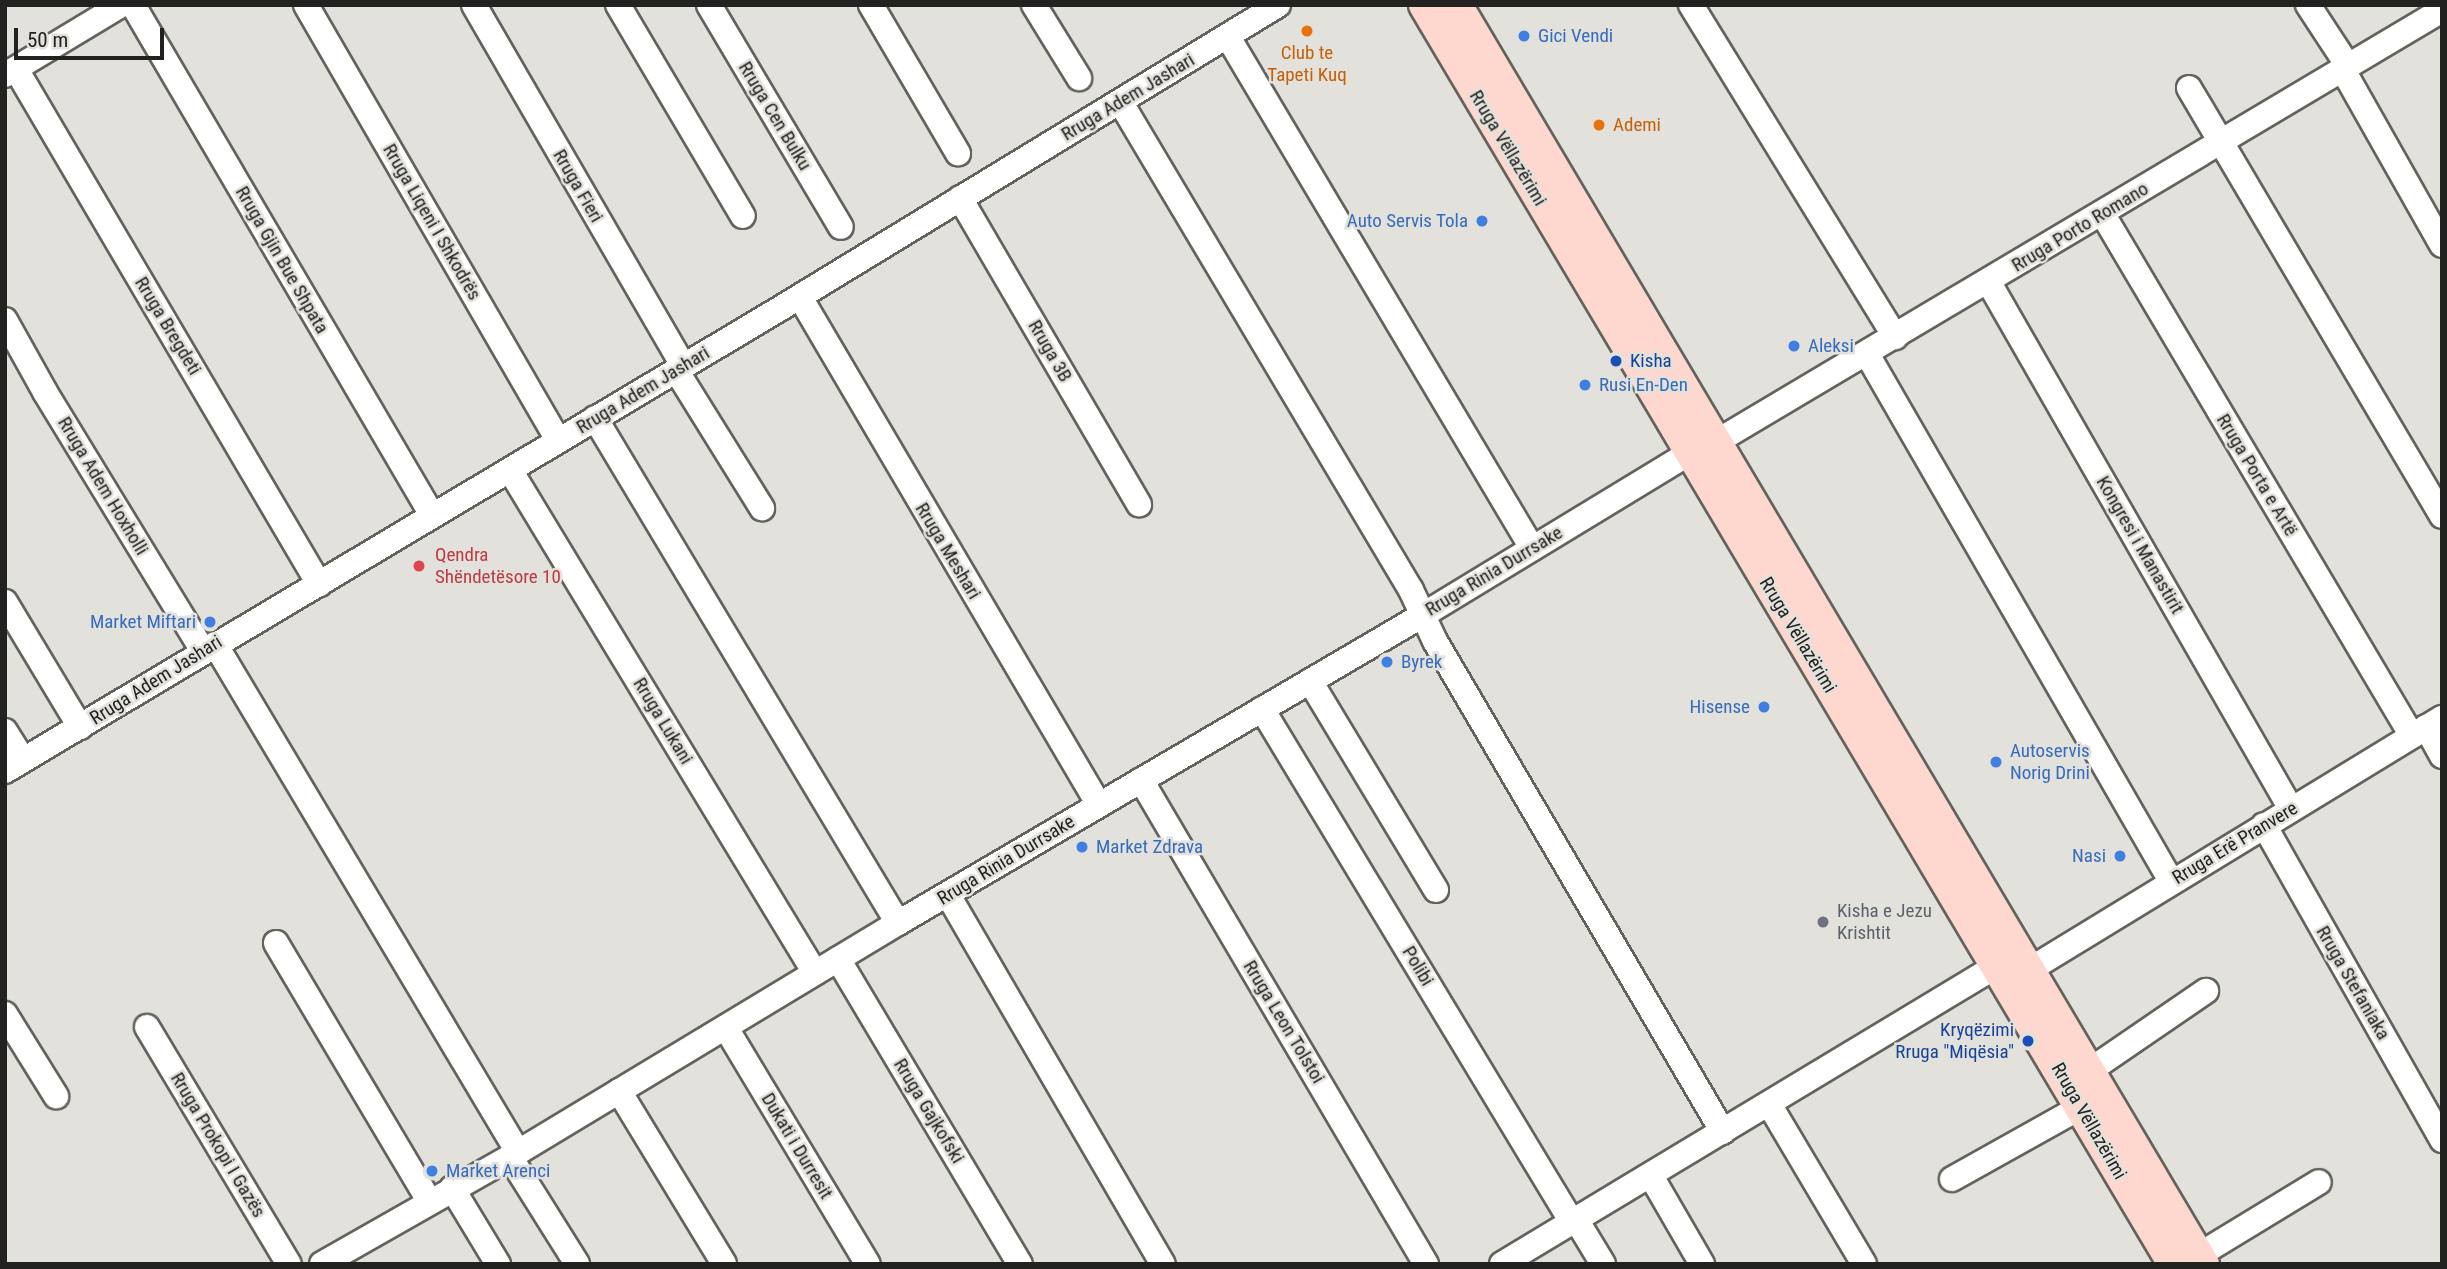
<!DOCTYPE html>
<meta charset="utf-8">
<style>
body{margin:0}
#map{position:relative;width:2447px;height:1269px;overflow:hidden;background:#e3e1db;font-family:"Roboto Condensed",sans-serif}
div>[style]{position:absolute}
.roads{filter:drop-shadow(2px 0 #63625c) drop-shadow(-2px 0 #63625c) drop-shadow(0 2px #63625c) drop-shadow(0 -2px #63625c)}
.minor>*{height:24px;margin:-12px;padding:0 12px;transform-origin:12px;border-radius:12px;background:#fff}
.major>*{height:30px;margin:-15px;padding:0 15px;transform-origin:15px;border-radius:15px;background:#fed7ce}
.dots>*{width:19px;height:19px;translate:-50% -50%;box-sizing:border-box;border:4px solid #e3e1db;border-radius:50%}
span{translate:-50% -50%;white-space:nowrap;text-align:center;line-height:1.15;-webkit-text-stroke:5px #e3e1db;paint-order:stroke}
.shop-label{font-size:19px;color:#366cbe}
.left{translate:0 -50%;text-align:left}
.right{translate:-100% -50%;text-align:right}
.food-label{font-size:19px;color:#c56008}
.street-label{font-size:19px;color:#222220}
.transit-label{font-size:19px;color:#164399}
.health-label{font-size:19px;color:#be3a42}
.worship-label{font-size:19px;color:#5b616d}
.frame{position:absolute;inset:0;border:7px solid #222220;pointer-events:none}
.scale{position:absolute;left:14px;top:28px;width:150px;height:32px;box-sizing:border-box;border:4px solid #222220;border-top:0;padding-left:9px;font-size:21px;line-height:24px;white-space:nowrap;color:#222220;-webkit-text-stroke:5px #e3e1db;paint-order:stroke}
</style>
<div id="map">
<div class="roads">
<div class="minor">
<i style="left:133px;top:5px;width:591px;rotate:59.62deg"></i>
<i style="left:306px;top:5px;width:503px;rotate:59.92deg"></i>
<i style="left:474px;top:5px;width:417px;rotate:59.9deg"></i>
<i style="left:618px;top:5px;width:245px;rotate:59.4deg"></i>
<i style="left:709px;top:5px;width:258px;rotate:59.3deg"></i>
<i style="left:871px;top:5px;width:172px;rotate:59.6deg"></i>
<i style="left:1034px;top:5px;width:86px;rotate:58.3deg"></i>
<i style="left:1691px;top:5px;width:390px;rotate:58.4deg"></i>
<i style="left:2308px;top:5px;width:73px;rotate:56.7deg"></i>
<i style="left:1228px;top:37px;width:595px;rotate:59.25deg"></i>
<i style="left:16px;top:69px;width:598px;rotate:59.53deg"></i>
<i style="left:2343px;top:70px;width:201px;rotate:60.5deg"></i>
<i style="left:5px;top:75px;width:135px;rotate:-31.1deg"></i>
<i style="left:2189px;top:88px;width:497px;rotate:59.4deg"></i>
<i style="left:1121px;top:103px;width:567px;rotate:59.23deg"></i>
<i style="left:1411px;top:590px;width:56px;rotate:64.8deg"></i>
<i style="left:1435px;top:641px;width:569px;rotate:59.61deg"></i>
<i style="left:960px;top:198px;width:355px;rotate:59.7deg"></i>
<i style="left:2102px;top:213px;width:608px;rotate:59.34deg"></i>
<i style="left:1988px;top:281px;width:609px;rotate:60.15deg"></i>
<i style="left:800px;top:297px;width:589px;rotate:59.52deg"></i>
<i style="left:5px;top:320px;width:82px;rotate:60.9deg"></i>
<i style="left:45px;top:392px;width:303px;rotate:58.6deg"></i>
<i style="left:1867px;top:354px;width:608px;rotate:60.02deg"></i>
<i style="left:676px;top:370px;width:163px;rotate:58.1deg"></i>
<i style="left:595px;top:418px;width:589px;rotate:59.04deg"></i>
<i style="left:1716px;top:442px;width:845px;rotate:-30.75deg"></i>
<i style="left:510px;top:470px;width:588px;rotate:58.77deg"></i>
<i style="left:5px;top:602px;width:146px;rotate:59deg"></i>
<i style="left:215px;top:644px;width:592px;rotate:59.19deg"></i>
<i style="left:1310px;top:681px;width:244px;rotate:58.9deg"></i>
<i style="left:1262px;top:709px;width:602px;rotate:58.87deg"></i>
<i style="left:2426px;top:727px;width:33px;rotate:61deg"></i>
<i style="left:5px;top:731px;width:34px;rotate:58deg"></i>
<i style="left:5px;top:771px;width:904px;rotate:-30.82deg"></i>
<i style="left:781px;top:308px;width:582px;rotate:-31.37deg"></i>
<i style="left:1141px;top:780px;width:562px;rotate:59.51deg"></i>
<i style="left:2264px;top:825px;width:362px;rotate:60.5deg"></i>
<i style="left:948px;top:895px;width:427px;rotate:59.8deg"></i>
<i style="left:276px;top:943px;width:300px;rotate:59.3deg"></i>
<i style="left:838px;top:959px;width:355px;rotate:59.2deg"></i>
<i style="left:2029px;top:970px;width:484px;rotate:-31.4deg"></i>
<i style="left:5px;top:1014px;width:97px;rotate:58.1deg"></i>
<i style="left:147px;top:1027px;width:276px;rotate:59.1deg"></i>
<i style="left:726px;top:1028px;width:275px;rotate:59deg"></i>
<i style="left:2089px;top:1071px;width:142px;rotate:-34.4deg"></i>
<i style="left:619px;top:1091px;width:202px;rotate:58.7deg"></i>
<i style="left:1769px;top:1104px;width:186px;rotate:59.3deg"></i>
<i style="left:510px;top:1157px;width:126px;rotate:57.9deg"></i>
<i style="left:1651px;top:1176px;width:102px;rotate:59.9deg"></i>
<i style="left:1952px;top:1179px;width:148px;rotate:-29.2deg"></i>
<i style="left:452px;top:1188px;width:89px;rotate:58.8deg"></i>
<i style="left:1577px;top:1221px;width:50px;rotate:58.8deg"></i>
<i style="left:2199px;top:1255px;width:140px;rotate:-31.3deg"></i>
<i style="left:322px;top:1264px;width:216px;rotate:-29.6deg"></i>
<i style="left:510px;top:1157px;width:453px;rotate:-31.1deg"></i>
<i style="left:898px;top:923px;width:609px;rotate:-30.4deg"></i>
<i style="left:1423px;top:615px;width:310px;rotate:-31.3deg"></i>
<i style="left:1502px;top:1264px;width:579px;rotate:-31.08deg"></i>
</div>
<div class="major">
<i style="left:1424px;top:5px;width:1465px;rotate:59.25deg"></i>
<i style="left:1457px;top:5px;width:1464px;rotate:59.32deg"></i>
</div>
</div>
<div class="dots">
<i style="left:1307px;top:31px;background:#e8710a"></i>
<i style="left:1524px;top:36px;background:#3f7fe0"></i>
<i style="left:1599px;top:125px;background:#e8710a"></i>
<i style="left:1482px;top:221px;background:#3f7fe0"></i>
<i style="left:1794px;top:346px;background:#3f7fe0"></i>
<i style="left:1616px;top:361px;background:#1a4fb4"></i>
<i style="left:1585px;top:385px;background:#3f7fe0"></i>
<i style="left:419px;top:566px;background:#e0444e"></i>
<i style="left:210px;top:622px;background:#3f7fe0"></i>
<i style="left:1387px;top:662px;background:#3f7fe0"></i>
<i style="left:1764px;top:707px;background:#3f7fe0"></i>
<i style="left:1996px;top:762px;background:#3f7fe0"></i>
<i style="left:1082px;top:847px;background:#3f7fe0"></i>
<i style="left:2120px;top:856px;background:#3f7fe0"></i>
<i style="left:1823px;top:922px;background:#6b7280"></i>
<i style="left:2028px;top:1041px;background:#1a4fb4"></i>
<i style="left:432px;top:1171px;background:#3f7fe0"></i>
</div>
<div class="shop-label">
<span class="left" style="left:1538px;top:36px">Gici Vendi</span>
<span class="right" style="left:1468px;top:221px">Auto Servis Tola</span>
<span class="left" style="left:1808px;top:346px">Aleksi</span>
<span class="left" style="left:1599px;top:385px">Rusi En-Den</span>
<span class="right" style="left:196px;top:622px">Market Miftari</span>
<span class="left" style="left:1401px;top:662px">Byrek</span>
<span class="right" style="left:1750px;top:707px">Hisense</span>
<span class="left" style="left:2010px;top:762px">Autoservis<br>Norig Drini</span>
<span class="left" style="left:1096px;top:847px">Market Zdrava</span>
<span class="right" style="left:2106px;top:856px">Nasi</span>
<span class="left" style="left:446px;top:1171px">Market Arenci</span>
</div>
<div class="food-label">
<span style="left:1307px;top:64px">Club te<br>Tapeti Kuq</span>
<span class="left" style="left:1613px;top:125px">Ademi</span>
</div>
<div class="street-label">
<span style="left:1128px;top:97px;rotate:-31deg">Rruga Adem Jashari</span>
<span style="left:775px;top:116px;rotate:59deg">Rruga Cen Bulku</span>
<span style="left:1508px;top:148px;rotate:59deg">Rruga Vëllazërimi</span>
<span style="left:578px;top:186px;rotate:60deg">Rruga Fieri</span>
<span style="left:432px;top:222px;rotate:60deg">Rruga Liqeni I Shkodrës</span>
<span style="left:2080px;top:227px;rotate:-31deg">Rruga Porto Romano</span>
<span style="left:282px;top:260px;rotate:60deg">Rruga Gjin Bue Shpata</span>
<span style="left:168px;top:326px;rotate:59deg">Rruga Bregdeti</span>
<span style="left:1050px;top:351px;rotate:60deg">Rruga 3B</span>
<span style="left:643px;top:390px;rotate:-31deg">Rruga Adem Jashari</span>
<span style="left:2257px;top:475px;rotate:59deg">Rruga Porta e Artë</span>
<span style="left:103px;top:486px;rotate:59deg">Rruga Adem Hoxholli</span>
<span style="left:2140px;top:545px;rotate:60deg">Kongresi i Manastirit</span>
<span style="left:948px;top:551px;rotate:59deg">Rruga Meshari</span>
<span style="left:1494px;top:571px;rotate:-31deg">Rruga Rinia Durrsake</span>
<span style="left:1798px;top:635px;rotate:59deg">Rruga Vëllazërimi</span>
<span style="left:156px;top:680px;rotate:-32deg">Rruga Adem Jashari</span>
<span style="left:663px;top:721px;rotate:59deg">Rruga Lukani</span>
<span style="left:2235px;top:843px;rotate:-31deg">Rruga Erë Pranvere</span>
<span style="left:1006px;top:860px;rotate:-31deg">Rruga Rinia Durrsake</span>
<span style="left:1418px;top:966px;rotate:59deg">Polibi</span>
<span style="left:2353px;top:983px;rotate:60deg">Rruga Stefaniaka</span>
<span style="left:1284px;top:1022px;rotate:59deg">Rruga Leon Tolstoi</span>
<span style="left:929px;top:1111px;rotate:59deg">Rruga Gajkofski</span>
<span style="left:2089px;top:1121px;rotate:60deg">Rruga Vëllazërimi</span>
<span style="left:218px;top:1145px;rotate:59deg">Rruga Prokopi I Gazës</span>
<span style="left:797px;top:1146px;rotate:59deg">Dukati i Durresit</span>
</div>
<div class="transit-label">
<span class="left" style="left:1630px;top:361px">Kisha</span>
<span class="right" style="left:2014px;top:1041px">Kryqëzimi<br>Rruga "Miqësia"</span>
</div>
<div class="health-label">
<span class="left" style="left:435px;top:566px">Qendra<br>Shëndetësore 10</span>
</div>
<div class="worship-label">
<span class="left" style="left:1837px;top:922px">Kisha e Jezu<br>Krishtit</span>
</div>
<div class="frame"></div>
<div class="scale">50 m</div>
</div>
